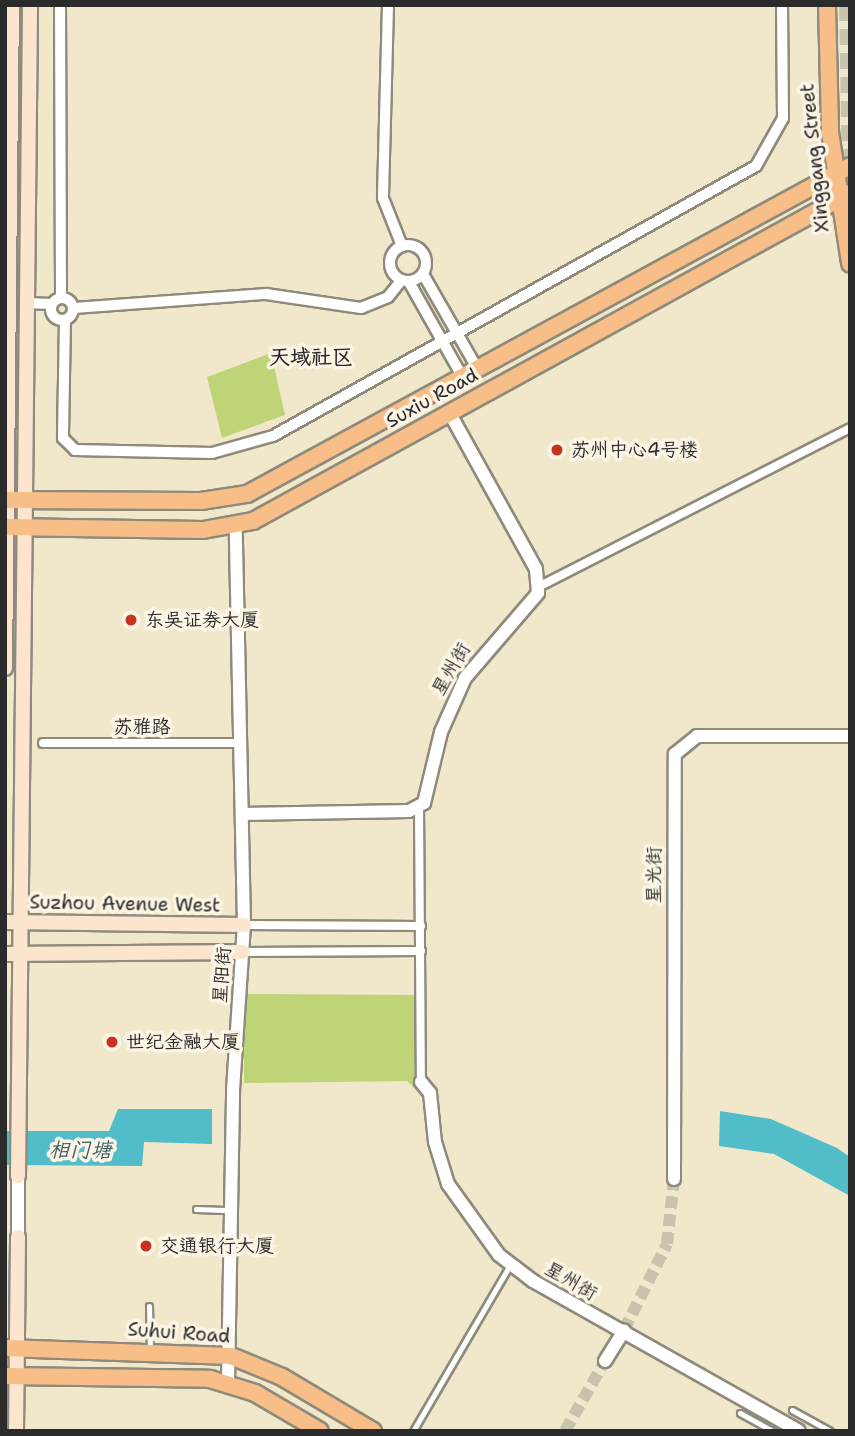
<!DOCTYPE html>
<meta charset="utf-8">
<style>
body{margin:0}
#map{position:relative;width:855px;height:1436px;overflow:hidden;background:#f1e8cc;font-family:"Shantell Sans","LXGW WenKai TC",sans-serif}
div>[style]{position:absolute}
.green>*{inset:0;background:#bfd377}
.water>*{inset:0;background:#50bdc8}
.tertiary-tunnel>*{height:12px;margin-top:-6px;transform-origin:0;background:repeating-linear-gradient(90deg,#c9c2ac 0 12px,transparent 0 18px)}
.primary-tunnel>*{height:16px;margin-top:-8px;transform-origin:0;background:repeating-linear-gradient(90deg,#c9c2ac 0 16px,transparent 0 24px)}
.roads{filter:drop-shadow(2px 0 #8e8a7c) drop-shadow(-2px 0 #8e8a7c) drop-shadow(0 2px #8e8a7c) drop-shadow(0 -2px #8e8a7c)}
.service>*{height:5px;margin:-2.5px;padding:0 2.5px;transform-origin:2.5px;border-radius:2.5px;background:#fff}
.pedestrian>*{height:8px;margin:-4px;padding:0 4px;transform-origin:4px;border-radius:4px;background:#fff}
.minor>*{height:10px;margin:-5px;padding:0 5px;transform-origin:5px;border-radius:5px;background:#fff}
.minor>.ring{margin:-5px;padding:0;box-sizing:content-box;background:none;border:10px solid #fff;border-radius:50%}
.tertiary>*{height:12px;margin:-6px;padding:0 6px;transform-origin:6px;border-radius:6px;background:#fff}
.secondary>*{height:14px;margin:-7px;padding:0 7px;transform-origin:7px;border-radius:7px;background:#fce5cf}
.primary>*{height:16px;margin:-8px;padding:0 8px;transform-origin:8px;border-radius:8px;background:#f7be87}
.dots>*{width:19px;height:19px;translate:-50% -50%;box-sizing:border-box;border:4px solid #fcf5e5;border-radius:50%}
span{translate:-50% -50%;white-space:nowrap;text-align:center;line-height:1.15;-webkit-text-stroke:7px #fcf5e5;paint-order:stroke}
.street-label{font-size:19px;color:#2b2b2b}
.poi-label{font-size:19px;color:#2b2b2b}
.left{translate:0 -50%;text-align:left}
.neighbourhood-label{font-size:21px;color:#2b2b2b;font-weight:700}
.water-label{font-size:21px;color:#385e62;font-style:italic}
.frame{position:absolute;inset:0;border:7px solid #2b2b2b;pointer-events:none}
</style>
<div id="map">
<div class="green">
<i style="clip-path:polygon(271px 353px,285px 415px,222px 438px,207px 377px)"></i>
<i style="clip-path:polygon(244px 994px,418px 995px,421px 1094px,407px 1081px,244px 1083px)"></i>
</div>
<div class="water">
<i style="clip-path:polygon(118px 1109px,212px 1109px,212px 1144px,144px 1142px,142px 1166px,5px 1165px,5px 1131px,109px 1131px)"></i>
<i style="clip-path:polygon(720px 1111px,771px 1119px,837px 1148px,850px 1157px,850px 1196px,774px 1154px,719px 1146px)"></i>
</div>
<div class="tertiary-tunnel">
<i style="left:624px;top:1330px;width:96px;rotate:-63.4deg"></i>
<i style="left:667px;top:1244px;width:65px;rotate:-83.9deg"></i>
<i style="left:565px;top:1431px;width:81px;rotate:-60.3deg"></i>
</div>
<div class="primary-tunnel">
<i style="left:847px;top:5px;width:178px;rotate:89deg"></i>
</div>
<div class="roads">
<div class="service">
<i style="left:196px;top:1209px;width:36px;rotate:2deg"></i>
<i style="left:149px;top:1306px;width:45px;rotate:88.7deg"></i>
<i style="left:792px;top:1410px;width:43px;rotate:28.9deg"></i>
<i style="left:740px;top:1413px;width:38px;rotate:29deg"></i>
<i style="left:413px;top:1431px;width:192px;rotate:-59.7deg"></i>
</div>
<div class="pedestrian">
<i style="left:540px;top:586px;width:348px;rotate:-27deg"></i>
<i style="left:43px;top:743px;width:199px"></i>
<i style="left:419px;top:806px;width:276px;rotate:89.6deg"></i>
<i style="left:244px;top:925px;width:177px;rotate:0.3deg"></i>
<i style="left:243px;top:952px;width:178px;rotate:-0.3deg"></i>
</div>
<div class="minor">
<i style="left:60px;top:5px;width:292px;rotate:89.8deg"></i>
<i style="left:388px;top:5px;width:193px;rotate:91.5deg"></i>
<i style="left:383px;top:198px;width:52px;rotate:68.4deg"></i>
<i class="ring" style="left:390px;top:245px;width:26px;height:26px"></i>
<i style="left:423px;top:274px;width:108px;rotate:60.1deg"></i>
<i style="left:409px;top:282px;width:108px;rotate:60.6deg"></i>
<i class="ring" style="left:51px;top:298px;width:12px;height:12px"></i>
<i style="left:25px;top:303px;width:27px;rotate:2deg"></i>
<i style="left:74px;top:308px;width:193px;rotate:-4.2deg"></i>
<i style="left:266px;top:294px;width:96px;rotate:8.4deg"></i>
<i style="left:361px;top:308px;width:29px;rotate:-22deg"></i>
<i style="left:388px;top:297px;width:21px;rotate:-51deg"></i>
<i style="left:65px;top:320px;width:118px;rotate:91deg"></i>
<i style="left:63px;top:438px;width:17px;rotate:45deg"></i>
<i style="left:75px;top:450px;width:137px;rotate:1.3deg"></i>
<i style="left:212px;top:453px;width:63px;rotate:-15.6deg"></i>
<i style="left:273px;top:436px;width:553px;rotate:-29.21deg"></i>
<i style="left:756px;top:166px;width:55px;rotate:-60.6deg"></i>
<i style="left:783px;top:118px;width:113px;rotate:-90.5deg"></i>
</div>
<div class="tertiary">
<i style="left:242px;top:814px;width:167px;rotate:-1deg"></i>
<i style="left:409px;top:811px;width:17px;rotate:-28deg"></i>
<i style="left:424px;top:803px;width:73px;rotate:-76.5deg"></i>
<i style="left:441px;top:732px;width:59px;rotate:-66deg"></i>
<i style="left:465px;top:678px;width:112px;rotate:-49.3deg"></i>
<i style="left:538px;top:593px;width:24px;rotate:-95deg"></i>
<i style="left:536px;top:569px;width:179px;rotate:-119deg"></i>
<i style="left:421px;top:1082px;width:14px;rotate:51deg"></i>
<i style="left:430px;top:1093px;width:49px;rotate:84.2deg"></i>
<i style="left:435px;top:1142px;width:44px;rotate:72.8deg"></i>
<i style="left:448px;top:1184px;width:87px;rotate:54.3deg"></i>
<i style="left:499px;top:1255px;width:43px;rotate:37.4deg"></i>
<i style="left:533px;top:1281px;width:305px;rotate:29.4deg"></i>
<i style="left:674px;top:1179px;width:425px;rotate:-89.9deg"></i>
<i style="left:675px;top:754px;width:28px;rotate:-39deg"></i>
<i style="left:697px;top:736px;width:153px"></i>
<i style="left:18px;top:1237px;width:61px;rotate:-90deg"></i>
<i style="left:605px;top:1361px;width:36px;rotate:-58deg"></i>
<i style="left:228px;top:1383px;width:293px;rotate:-89deg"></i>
<i style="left:233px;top:1090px;width:165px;rotate:-86.2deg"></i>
<i style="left:244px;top:925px;width:398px;rotate:-91.2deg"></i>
</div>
<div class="secondary">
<i style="left:5px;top:668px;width:663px;rotate:-89.4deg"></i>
<i style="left:5px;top:922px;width:239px;rotate:0.7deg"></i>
<i style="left:5px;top:954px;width:238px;rotate:-0.5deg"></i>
<i style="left:18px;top:1176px;width:1171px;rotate:-89.41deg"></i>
<i style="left:16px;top:1431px;width:194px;rotate:-89.4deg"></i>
</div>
<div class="primary">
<i style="left:827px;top:5px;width:127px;rotate:88.6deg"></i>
<i style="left:830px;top:132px;width:133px;rotate:81.3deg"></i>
<i style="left:5px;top:500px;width:196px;rotate:0.3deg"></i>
<i style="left:201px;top:501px;width:47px;rotate:-8.7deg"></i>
<i style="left:247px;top:494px;width:686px;rotate:-28.54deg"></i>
<i style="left:5px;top:527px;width:198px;rotate:0.9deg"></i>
<i style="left:203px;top:530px;width:51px;rotate:-10.2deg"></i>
<i style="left:253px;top:521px;width:681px;rotate:-28.78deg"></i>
<i style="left:5px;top:1348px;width:226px;rotate:2deg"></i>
<i style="left:231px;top:1356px;width:55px;rotate:22.4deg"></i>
<i style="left:282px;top:1377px;width:106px;rotate:30.7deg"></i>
<i style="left:5px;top:1376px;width:205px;rotate:0.8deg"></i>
<i style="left:210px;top:1379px;width:47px;rotate:17.3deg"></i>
<i style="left:255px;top:1393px;width:75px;rotate:30.3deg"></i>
</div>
</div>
<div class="dots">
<i style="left:557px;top:450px;background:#c8321e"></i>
<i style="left:131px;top:620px;background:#c8321e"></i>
<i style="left:112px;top:1042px;background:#c8321e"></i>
<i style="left:146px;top:1246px;background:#c8321e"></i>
</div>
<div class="street-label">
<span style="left:815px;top:158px;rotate:-96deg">Xinggang Street</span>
<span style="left:432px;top:398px;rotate:-29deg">Suxiu Road</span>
<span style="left:451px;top:669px;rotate:-60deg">星州街</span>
<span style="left:142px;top:727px">苏雅路</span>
<span style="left:654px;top:875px;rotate:-90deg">星光街</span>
<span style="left:125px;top:904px;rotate:1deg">Suzhou Avenue West</span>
<span style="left:222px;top:975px;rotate:-86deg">星阳街</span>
<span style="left:571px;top:1281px;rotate:30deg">星州街</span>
<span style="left:179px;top:1333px;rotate:4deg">Suhui Road</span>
</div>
<div class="poi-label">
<span class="left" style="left:571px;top:450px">苏州中心4号楼</span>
<span class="left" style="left:145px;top:620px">东吴证券大厦</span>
<span class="left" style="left:126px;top:1042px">世纪金融大厦</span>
<span class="left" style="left:160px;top:1246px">交通银行大厦</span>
</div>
<div class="neighbourhood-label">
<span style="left:311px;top:357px">天域社区</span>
</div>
<div class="water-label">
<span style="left:80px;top:1150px;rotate:1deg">相门塘</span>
</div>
<div class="frame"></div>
</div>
